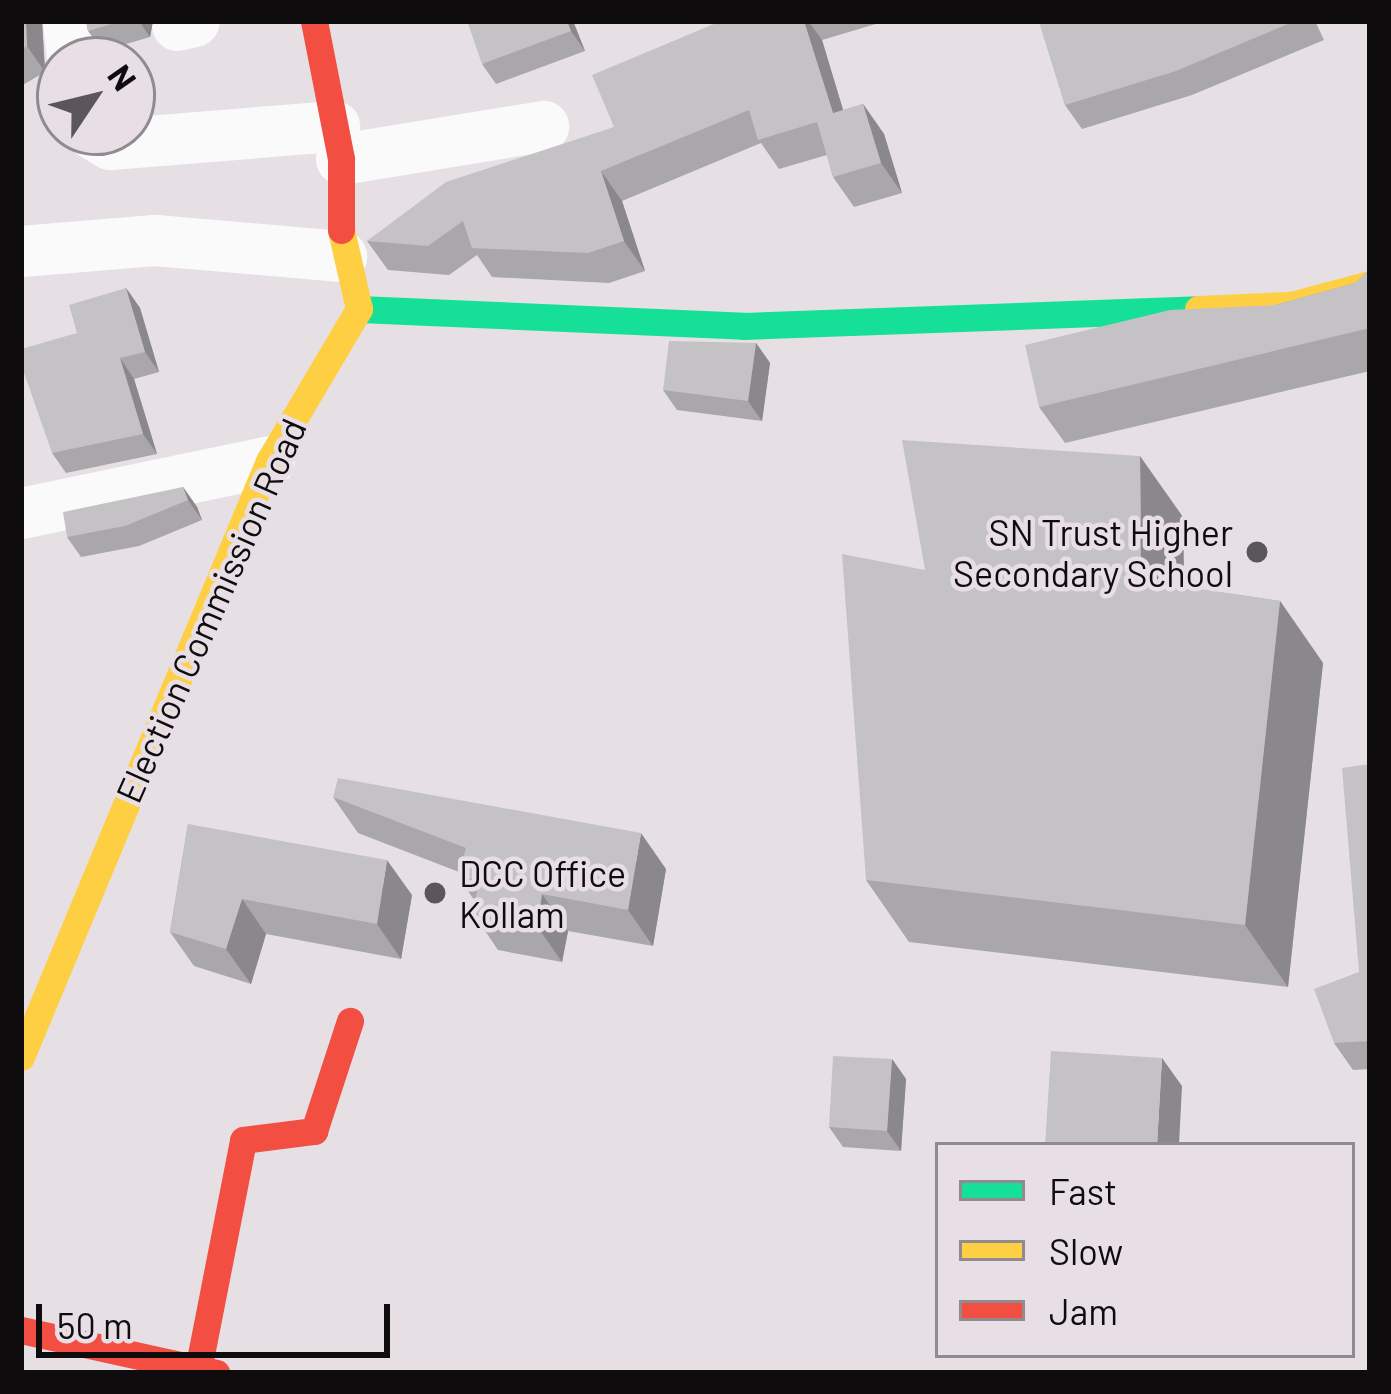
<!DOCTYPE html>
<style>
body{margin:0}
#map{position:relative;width:1391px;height:1394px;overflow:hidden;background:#e6e0e4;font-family:Barlow,sans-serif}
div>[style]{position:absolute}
.street>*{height:51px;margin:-25.5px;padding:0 25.5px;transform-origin:25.5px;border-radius:25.5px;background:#fbfafb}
.fast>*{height:27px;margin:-13.5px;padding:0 13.5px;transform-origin:13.5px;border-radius:13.5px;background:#16e098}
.slow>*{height:27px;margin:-13.5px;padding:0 13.5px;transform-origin:13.5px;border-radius:13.5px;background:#ffcf43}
.jam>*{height:27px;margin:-13.5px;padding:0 13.5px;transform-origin:13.5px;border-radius:13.5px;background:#f24e42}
.wall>*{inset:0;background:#a9a7a9}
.shaded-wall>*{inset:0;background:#8a888a}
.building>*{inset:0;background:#c5c2c5}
.dots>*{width:33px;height:33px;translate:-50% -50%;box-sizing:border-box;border:6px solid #e8dee5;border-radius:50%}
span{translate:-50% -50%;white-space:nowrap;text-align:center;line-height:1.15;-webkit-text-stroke:9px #e8dee5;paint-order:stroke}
.poi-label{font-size:36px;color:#0f0c0e}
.right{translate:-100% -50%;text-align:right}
.left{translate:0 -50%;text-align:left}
.street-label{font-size:36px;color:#0f0c0e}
.frame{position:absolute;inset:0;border:24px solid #0f0c0e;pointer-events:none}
.legend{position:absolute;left:935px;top:1142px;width:420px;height:216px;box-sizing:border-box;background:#e8dee5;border:3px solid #918a8f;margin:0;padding:15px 21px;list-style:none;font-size:36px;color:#0f0c0e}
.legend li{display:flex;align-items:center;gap:24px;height:60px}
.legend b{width:60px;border:3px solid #918a8f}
.north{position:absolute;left:36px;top:36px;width:120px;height:120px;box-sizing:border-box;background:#e8dee5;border:3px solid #918a8f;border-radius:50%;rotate:55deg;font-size:33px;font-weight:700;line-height:48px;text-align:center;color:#0f0c0e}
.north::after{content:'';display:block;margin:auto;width:42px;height:54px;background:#5a5659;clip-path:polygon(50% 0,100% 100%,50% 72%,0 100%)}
.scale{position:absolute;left:36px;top:1304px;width:354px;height:54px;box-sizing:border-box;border:6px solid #0f0c0e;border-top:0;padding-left:15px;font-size:36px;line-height:42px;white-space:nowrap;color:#0f0c0e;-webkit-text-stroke:9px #e8dee5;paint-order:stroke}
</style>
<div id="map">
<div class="street">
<i style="left:68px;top:21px;width:39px;rotate:84deg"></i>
<i style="left:177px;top:25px;width:17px;rotate:-13deg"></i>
<i style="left:90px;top:132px;width:23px;rotate:31deg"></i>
<i style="left:110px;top:144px;width:225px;rotate:-4.6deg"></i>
<i style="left:341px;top:159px;width:205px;rotate:-9.3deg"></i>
<i style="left:21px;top:251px;width:134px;rotate:-4.7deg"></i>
<i style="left:155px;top:240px;width:187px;rotate:4.9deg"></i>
<i style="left:21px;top:513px;width:253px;rotate:-11.8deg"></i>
</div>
<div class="fast">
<i style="left:359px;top:309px;width:385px;rotate:2.5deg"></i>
<i style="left:744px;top:326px;width:454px;rotate:-2.1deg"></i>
</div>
<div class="slow">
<i style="left:1198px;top:309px;width:93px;rotate:-2.5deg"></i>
<i style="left:1291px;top:305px;width:82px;rotate:-14.9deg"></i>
<i style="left:21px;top:1057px;width:646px;rotate:-67.41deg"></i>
<i style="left:269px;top:461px;width:177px;rotate:-59.4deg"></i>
<i style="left:359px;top:309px;width:81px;rotate:-102.8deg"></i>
</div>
<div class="jam">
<i style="left:314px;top:21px;width:141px;rotate:78.9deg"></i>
<i style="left:341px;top:159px;width:71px;rotate:90deg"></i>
<i style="left:21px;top:1330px;width:200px;rotate:12.4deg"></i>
<i style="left:198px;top:1370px;width:234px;rotate:-78.9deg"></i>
<i style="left:243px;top:1140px;width:72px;rotate:-7.2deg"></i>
<i style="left:314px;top:1131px;width:116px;rotate:-71.9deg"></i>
</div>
<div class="wall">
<i style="clip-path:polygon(21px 21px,42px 21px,45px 72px,21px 86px)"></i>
<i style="clip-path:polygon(86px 21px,153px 21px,150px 37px,102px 51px,88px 31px)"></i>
<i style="clip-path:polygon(573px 21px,585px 51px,496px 84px,482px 64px)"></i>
<i style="clip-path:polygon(721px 21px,878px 21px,879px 23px,822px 40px,843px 110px,863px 104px,884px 134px,902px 193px,854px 207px,833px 177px,827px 155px,779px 169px,761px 143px,622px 201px,645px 271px,609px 283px,492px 277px,477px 255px,449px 275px,388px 270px,367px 241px,614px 127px)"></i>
<i style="clip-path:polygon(1039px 21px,1315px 21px,1324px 40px,1192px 95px,1082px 129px,1065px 105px)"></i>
<i style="clip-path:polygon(1370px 269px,1370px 371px,1065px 443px,1039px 407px,1275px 305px,1355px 283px)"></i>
<i style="clip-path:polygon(126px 288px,140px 308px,159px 372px,134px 379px,157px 454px,66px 473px,52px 453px,77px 333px)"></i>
<i style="clip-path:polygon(756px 343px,770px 363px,762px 421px,677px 410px,663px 390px)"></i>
<i style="clip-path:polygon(183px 487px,197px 507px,202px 520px,139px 546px,81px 557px,67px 537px)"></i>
<i style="clip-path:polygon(1183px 517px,1184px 587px,1280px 601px,1323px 663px,1288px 987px,909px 942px,866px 880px,925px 570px)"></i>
<i style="clip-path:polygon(1370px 764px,1370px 1069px,1353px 1070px,1334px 1043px,1359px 972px)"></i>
<i style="clip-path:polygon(333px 797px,666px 869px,653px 946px,568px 931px,562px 962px,498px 950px,473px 913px,475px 901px,458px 877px,459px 872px,358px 833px)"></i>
<i style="clip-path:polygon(188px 824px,412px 895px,401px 959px,266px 934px,251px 984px,194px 966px,170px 932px)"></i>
<i style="clip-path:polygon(892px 1059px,906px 1079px,901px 1151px,843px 1147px,829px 1127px)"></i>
</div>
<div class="shaded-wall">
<i style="clip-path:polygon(26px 21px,42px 21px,45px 72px,27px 46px)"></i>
<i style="clip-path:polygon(139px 21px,153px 21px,150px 37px)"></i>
<i style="clip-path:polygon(567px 21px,573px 21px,585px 51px,571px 31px)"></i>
<i style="clip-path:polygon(804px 21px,808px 21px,822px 40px,853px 143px,833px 113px)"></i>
<i style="clip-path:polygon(863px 104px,884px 134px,902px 193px,881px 163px)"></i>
<i style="clip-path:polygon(601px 171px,622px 201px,645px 271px,624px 241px)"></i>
<i style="clip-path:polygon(126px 288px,140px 308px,159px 372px,145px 352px)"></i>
<i style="clip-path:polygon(756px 343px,770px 363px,762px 421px,748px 401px)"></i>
<i style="clip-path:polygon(120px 358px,134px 379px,157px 454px,143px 434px)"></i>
<i style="clip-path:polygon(1140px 456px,1183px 517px,1185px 642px,1141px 580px)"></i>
<i style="clip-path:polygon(183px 487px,197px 507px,202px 520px,188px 500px)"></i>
<i style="clip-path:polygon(1280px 601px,1323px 663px,1288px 987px,1245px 925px)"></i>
<i style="clip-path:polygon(641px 833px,666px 869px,653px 946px,628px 910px)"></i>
<i style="clip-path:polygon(387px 860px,412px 895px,401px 959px,377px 924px)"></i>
<i style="clip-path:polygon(542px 894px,568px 931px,562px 962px,537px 926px)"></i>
<i style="clip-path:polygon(242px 899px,266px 934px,251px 984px,226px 949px)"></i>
<i style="clip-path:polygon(1162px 1058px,1182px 1086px,1179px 1145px,1157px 1145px)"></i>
<i style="clip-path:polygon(892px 1059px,906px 1079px,901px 1151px,887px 1131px)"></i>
</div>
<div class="building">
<i style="clip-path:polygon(21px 21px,26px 21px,27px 46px,21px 50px)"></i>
<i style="clip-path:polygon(86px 21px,122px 21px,88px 31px)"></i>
<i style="clip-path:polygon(467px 21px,567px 21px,571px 31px,482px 64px)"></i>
<i style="clip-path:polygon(721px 21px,804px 21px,833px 113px,863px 104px,881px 163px,833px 177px,817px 122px,758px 140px,749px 110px,601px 171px,624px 241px,588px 253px,472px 248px,463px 221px,428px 246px,367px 241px,446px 182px,614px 127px,592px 75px)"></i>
<i style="clip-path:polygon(1039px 21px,1295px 21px,1176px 71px,1065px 105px)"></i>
<i style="clip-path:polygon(1370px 269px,1370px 328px,1039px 407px,1025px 345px,1170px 310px,1275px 305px,1355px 283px)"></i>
<i style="clip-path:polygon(126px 288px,145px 352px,120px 358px,143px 434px,52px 453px,21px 364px,21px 349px,77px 333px,69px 305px)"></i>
<i style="clip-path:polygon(669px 341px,756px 343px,748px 401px,663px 390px)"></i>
<i style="clip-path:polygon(902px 440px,1140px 456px,1141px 580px,1280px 601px,1245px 925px,866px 880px,842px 554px,925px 570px)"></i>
<i style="clip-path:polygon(183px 487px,188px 500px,125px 526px,67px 537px,63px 512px)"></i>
<i style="clip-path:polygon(1370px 764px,1370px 1041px,1334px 1043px,1314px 989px,1359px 972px,1342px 768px)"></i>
<i style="clip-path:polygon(338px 778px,641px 833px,628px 910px,542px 894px,537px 926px,473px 913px,479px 881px,458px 877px,466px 848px,333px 797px)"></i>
<i style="clip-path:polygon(188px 824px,387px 860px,377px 924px,242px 899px,226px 949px,170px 932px)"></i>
<i style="clip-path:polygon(1051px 1051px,1162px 1058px,1157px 1145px,1045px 1145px)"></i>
<i style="clip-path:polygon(833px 1056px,892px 1059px,887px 1131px,829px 1127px)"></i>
</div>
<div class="dots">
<i style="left:1257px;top:552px;background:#5a5659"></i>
<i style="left:435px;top:893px;background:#5a5659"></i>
</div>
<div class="poi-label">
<span class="right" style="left:1233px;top:552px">SN Trust Higher<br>Secondary School</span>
<span class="left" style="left:459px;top:893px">DCC Office<br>Kollam</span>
</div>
<div class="street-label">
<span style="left:210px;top:610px;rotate:-66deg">Election Commission Road</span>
</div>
<div class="frame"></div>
<ul class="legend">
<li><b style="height:15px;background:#16e098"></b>Fast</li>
<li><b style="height:15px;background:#ffcf43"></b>Slow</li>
<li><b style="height:15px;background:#f24e42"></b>Jam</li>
</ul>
<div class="north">N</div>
<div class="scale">50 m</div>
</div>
